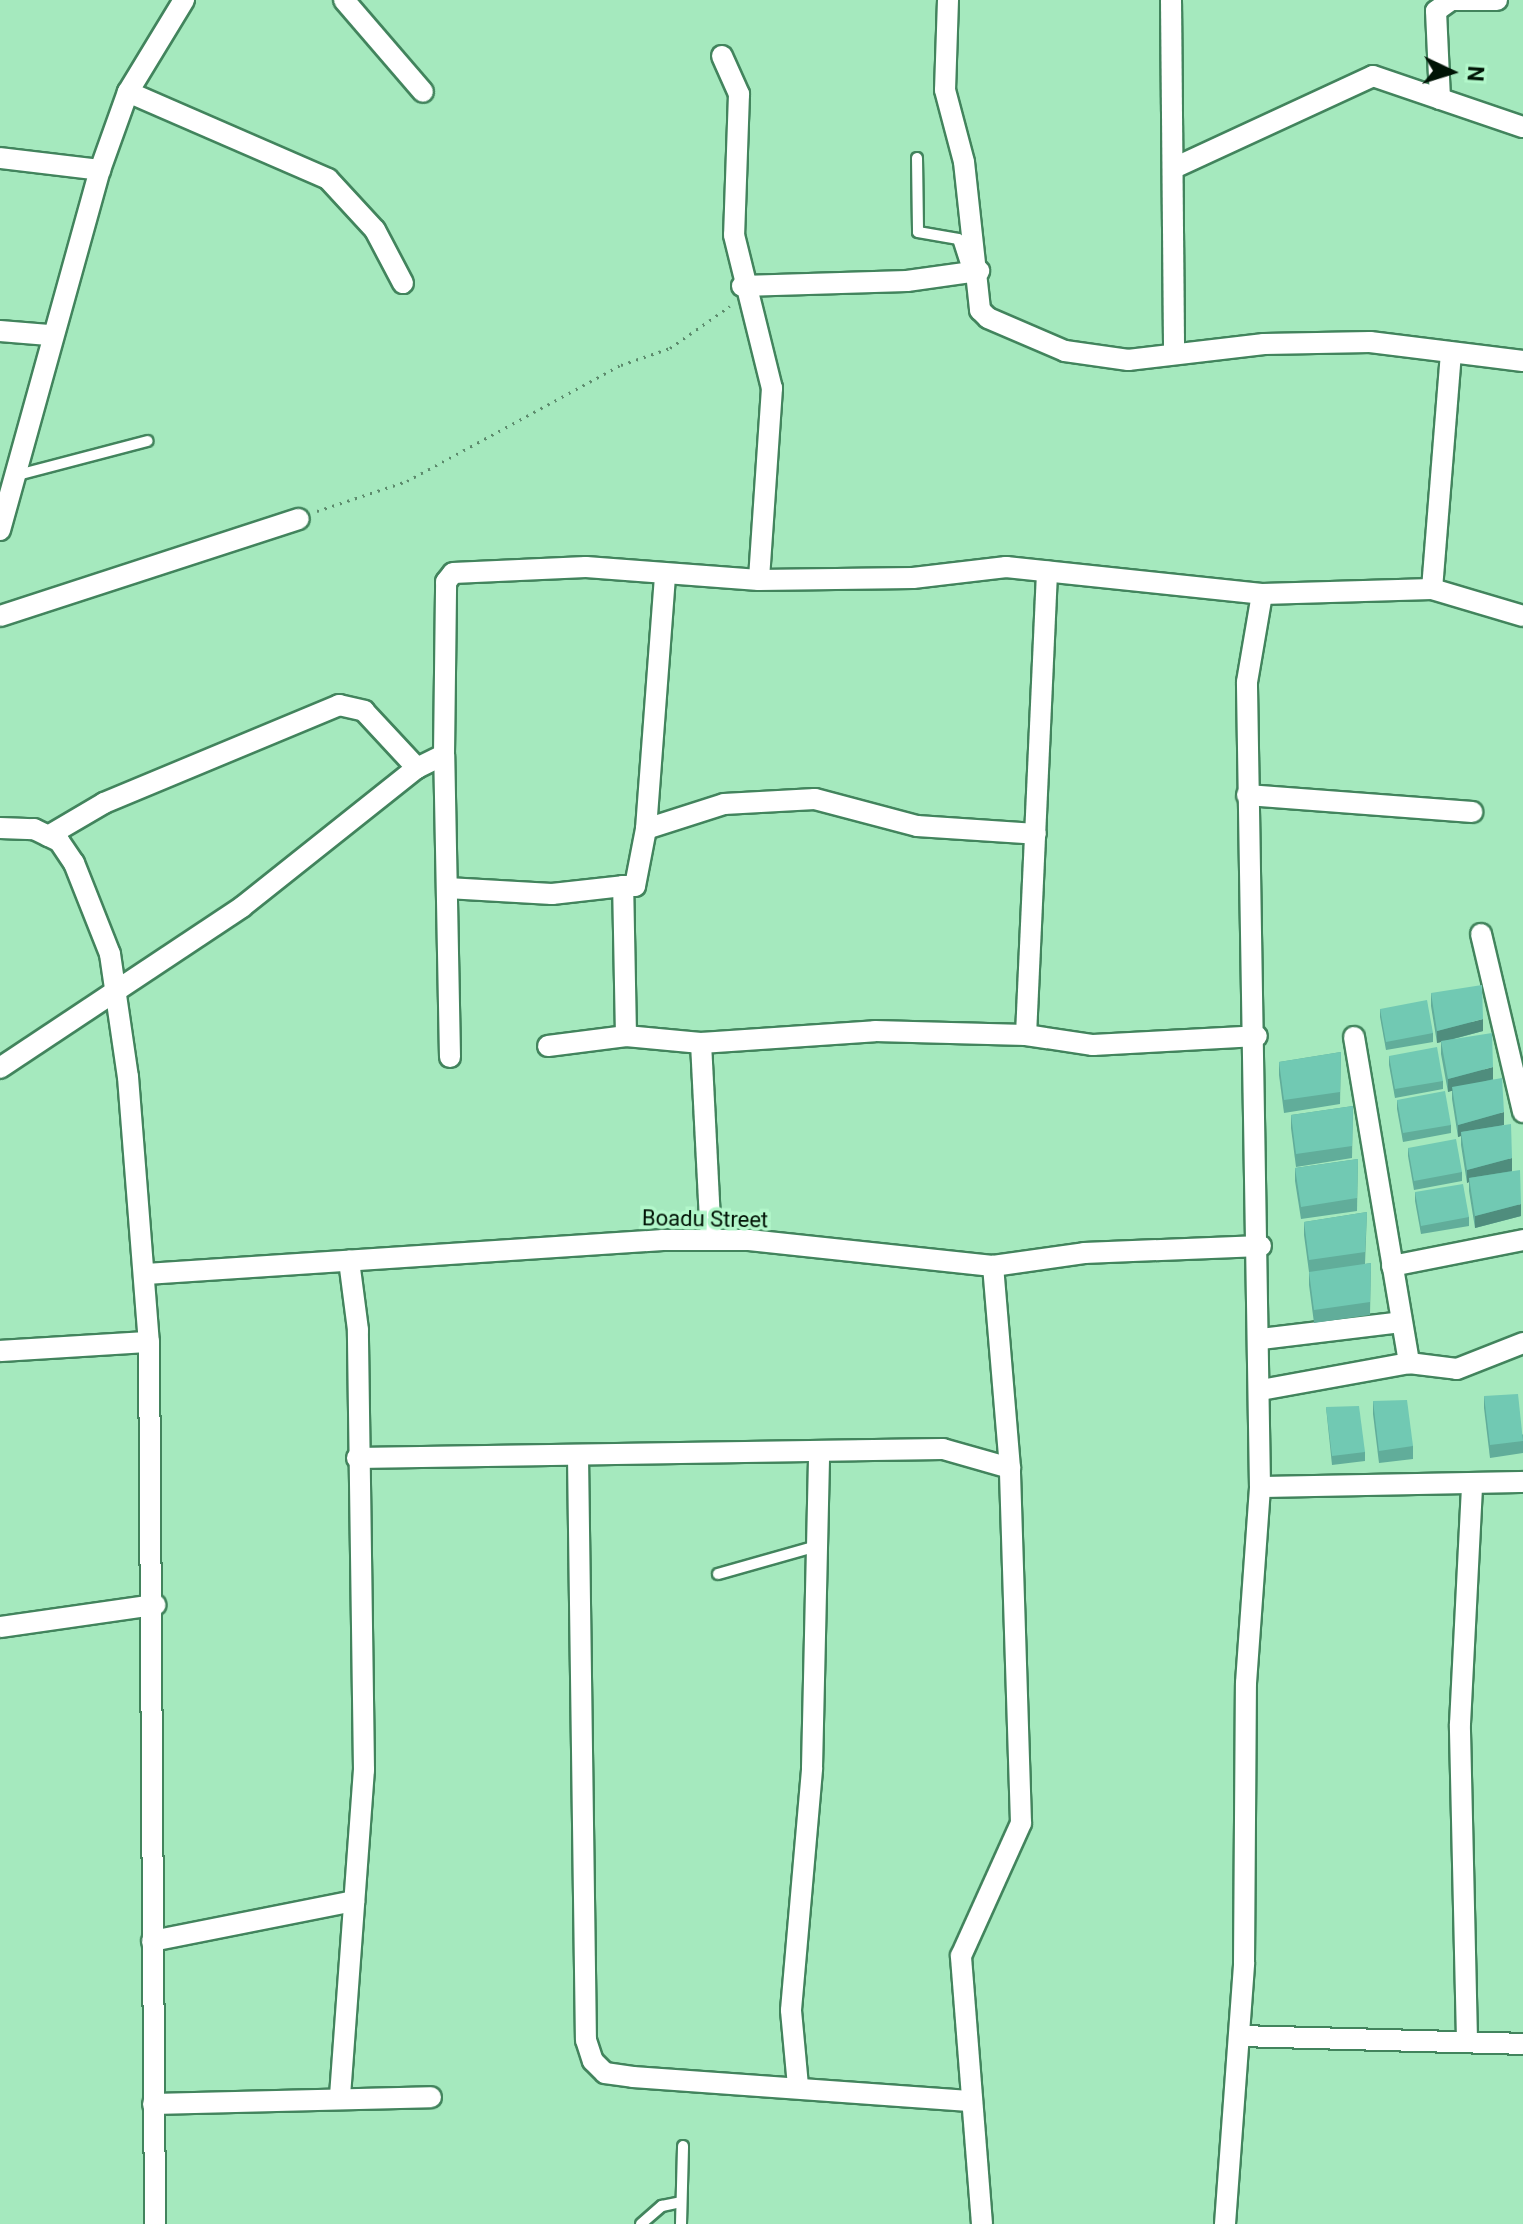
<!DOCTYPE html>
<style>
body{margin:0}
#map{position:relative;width:1523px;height:2224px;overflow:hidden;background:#a5e9be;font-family:Roboto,sans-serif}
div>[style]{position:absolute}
.path>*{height:3px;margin-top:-1.5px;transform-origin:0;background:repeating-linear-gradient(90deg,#5c8a6c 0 2px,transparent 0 8px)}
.roads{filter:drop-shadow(2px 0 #42845d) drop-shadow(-2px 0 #42845d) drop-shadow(0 2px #42845d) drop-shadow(0 -2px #42845d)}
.service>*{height:10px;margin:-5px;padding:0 5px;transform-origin:5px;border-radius:5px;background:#fff}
.minor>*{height:20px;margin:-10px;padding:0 10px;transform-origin:10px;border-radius:10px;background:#fff}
.wall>*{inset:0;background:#61ad9a}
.shaded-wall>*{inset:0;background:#4f8d7d}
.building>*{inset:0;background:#71c9b3}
span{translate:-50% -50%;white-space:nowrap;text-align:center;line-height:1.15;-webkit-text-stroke:7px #b2f7ca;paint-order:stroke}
.street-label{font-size:22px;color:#001305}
.north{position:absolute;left:1411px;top:32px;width:80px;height:80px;-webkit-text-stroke:6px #b2f7ca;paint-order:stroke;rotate:94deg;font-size:22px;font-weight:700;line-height:32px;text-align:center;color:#001305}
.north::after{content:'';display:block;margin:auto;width:28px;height:36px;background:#001305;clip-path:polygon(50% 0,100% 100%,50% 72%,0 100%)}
</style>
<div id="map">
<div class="path">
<i style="left:317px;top:511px;width:95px;rotate:-18.4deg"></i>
<i style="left:407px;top:481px;width:243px;rotate:-28.5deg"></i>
<i style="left:621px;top:365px;width:52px;rotate:-19.1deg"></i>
<i style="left:670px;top:348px;width:73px;rotate:-35deg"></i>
</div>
<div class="roads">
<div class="service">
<i style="left:917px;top:158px;width:74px;rotate:89.2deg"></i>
<i style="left:918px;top:232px;width:41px;rotate:9.9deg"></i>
<i style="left:958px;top:239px;width:29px;rotate:72deg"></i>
<i style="left:14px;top:476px;width:138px;rotate:-14.7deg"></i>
<i style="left:718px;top:1574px;width:103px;rotate:-15.8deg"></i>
<i style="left:641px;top:2224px;width:28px;rotate:-41deg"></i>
<i style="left:662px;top:2206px;width:19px;rotate:-12deg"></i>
<i style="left:681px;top:2224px;width:78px;rotate:-88.5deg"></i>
</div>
<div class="minor">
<i style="left:344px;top:0;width:121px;rotate:49.3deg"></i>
<i style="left:948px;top:0;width:90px;rotate:91.9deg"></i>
<i style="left:945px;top:90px;width:74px;rotate:75.2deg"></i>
<i style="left:964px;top:162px;width:149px;rotate:83.8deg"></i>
<i style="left:980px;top:310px;width:11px;rotate:45deg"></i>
<i style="left:988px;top:318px;width:84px;rotate:23.2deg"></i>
<i style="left:1065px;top:351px;width:64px;rotate:8.1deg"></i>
<i style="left:1128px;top:360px;width:137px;rotate:-6.7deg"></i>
<i style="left:1264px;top:344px;width:106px;rotate:-1.1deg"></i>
<i style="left:1370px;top:342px;width:154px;rotate:7.1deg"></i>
<i style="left:1171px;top:0;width:352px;rotate:89.5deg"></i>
<i style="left:722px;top:56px;width:42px;rotate:65.9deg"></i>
<i style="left:739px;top:94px;width:141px;rotate:92deg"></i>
<i style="left:734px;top:235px;width:158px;rotate:76.1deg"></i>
<i style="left:772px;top:388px;width:192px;rotate:93.9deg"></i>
<i style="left:128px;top:92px;width:218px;rotate:23.5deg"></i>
<i style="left:328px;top:179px;width:69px;rotate:47.3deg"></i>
<i style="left:375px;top:230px;width:60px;rotate:62.2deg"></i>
<i style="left:1440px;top:99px;width:88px;rotate:-92.6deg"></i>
<i style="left:1436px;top:11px;width:19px;rotate:-36deg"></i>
<i style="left:1451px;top:0;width:46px"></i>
<i style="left:0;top:158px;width:101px;rotate:6.8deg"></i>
<i style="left:1174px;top:168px;width:219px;rotate:-24.8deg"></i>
<i style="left:1373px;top:76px;width:158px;rotate:18.8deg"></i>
<i style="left:742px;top:286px;width:165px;rotate:-1.7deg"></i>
<i style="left:907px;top:281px;width:73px;rotate:-7.9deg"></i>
<i style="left:0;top:331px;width:49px;rotate:4.7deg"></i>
<i style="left:0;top:530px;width:374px;rotate:-74.5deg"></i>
<i style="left:100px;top:170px;width:83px;rotate:-70.3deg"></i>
<i style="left:128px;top:92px;width:108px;rotate:-58.7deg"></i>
<i style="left:1432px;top:589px;width:237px;rotate:-85.4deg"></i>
<i style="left:0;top:616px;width:314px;rotate:-18deg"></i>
<i style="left:1247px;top:795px;width:226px;rotate:4.3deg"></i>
<i style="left:0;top:828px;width:34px;rotate:2deg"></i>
<i style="left:34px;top:829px;width:28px;rotate:26deg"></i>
<i style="left:59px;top:841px;width:27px;rotate:56deg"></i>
<i style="left:74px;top:863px;width:98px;rotate:68.4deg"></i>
<i style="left:110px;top:954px;width:124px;rotate:81.7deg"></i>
<i style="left:128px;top:1077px;width:266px;rotate:85.5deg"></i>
<i style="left:149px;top:1342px;width:882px;rotate:89.61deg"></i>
<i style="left:646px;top:829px;width:82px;rotate:-17.8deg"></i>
<i style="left:724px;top:804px;width:91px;rotate:-3.1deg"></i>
<i style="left:815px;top:799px;width:106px;rotate:14.8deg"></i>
<i style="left:917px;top:826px;width:119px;rotate:3.8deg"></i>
<i style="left:48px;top:836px;width:65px;rotate:-30.5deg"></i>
<i style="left:104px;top:803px;width:255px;rotate:-22.6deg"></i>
<i style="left:339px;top:705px;width:26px;rotate:13deg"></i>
<i style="left:364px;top:711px;width:78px;rotate:47.1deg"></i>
<i style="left:447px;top:888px;width:105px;rotate:3.3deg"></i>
<i style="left:552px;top:894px;width:71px;rotate:-6.4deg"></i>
<i style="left:1481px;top:934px;width:183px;rotate:76.7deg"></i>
<i style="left:1026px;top:1035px;width:464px;rotate:-87.4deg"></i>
<i style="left:626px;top:1036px;width:150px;rotate:-91.1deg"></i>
<i style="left:623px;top:886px;width:12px"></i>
<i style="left:635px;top:886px;width:58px;rotate:-79.1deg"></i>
<i style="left:646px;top:829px;width:256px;rotate:-85.7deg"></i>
<i style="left:1354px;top:1037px;width:331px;rotate:80.4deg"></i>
<i style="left:1409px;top:1363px;width:48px;rotate:7.1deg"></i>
<i style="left:1457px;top:1369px;width:71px;rotate:-21.5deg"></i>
<i style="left:701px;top:1043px;width:197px;rotate:87.1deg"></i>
<i style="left:548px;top:1046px;width:79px;rotate:-7.3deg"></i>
<i style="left:626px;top:1036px;width:75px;rotate:5.3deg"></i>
<i style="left:701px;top:1043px;width:174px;rotate:-3.9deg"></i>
<i style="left:875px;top:1031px;width:151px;rotate:1.5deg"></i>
<i style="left:1026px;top:1035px;width:68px;rotate:8.5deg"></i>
<i style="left:1093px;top:1045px;width:164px;rotate:-3.1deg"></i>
<i style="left:450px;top:1057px;width:302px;rotate:-91.1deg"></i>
<i style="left:444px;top:755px;width:173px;rotate:-89.3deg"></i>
<i style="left:446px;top:582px;width:11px;rotate:-52deg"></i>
<i style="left:453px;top:573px;width:133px;rotate:-2.6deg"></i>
<i style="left:586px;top:567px;width:173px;rotate:4.3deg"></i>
<i style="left:759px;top:580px;width:154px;rotate:-0.7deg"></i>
<i style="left:913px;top:578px;width:94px;rotate:-6.7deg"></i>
<i style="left:1006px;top:567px;width:257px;rotate:6deg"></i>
<i style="left:1262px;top:594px;width:170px;rotate:-1.7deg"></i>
<i style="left:1432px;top:589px;width:95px;rotate:16.5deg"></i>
<i style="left:0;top:1068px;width:291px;rotate:-33.6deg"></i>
<i style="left:242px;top:907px;width:223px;rotate:-38.5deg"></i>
<i style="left:417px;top:768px;width:30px;rotate:-26deg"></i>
<i style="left:1392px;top:1266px;width:134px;rotate:-11.2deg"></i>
<i style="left:146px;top:1274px;width:518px;rotate:-3.76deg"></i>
<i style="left:663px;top:1240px;width:86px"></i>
<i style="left:749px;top:1240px;width:245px;rotate:6.1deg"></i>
<i style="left:993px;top:1266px;width:92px;rotate:-8.1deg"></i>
<i style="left:1084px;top:1253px;width:177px;rotate:-2.3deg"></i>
<i style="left:1261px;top:1339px;width:141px;rotate:-6.9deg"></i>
<i style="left:0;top:1351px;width:149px;rotate:-3.5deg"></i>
<i style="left:1261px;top:1390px;width:150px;rotate:-10.3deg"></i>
<i style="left:578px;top:1456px;width:584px;rotate:89.22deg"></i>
<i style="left:586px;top:2040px;width:22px;rotate:72deg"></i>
<i style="left:593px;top:2061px;width:17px;rotate:45deg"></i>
<i style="left:605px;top:2073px;width:28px;rotate:8deg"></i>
<i style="left:633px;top:2077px;width:337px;rotate:4.1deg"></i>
<i style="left:357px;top:1458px;width:586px;rotate:-0.88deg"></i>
<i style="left:943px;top:1449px;width:70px;rotate:15.8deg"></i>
<i style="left:1260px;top:1487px;width:263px;rotate:-1.1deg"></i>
<i style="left:0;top:1627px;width:157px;rotate:-8.1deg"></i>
<i style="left:152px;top:1941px;width:206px;rotate:-11.2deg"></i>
<i style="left:1240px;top:2036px;width:283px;rotate:1.6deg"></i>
<i style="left:1467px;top:2040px;width:316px;rotate:-91.3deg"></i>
<i style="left:1460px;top:1724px;width:240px;rotate:-87.1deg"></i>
<i style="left:798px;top:2086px;width:76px;rotate:-95.3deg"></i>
<i style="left:791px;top:2010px;width:243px;rotate:-85deg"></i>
<i style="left:812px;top:1768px;width:317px;rotate:-88.7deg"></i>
<i style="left:340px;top:2096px;width:327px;rotate:-85.8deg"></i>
<i style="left:364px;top:1770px;width:440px;rotate:-90.8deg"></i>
<i style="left:358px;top:1330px;width:70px;rotate:-97.4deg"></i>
<i style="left:153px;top:2104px;width:278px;rotate:-1.4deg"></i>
<i style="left:982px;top:2224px;width:269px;rotate:-94.5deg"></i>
<i style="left:961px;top:1956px;width:146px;rotate:-65.7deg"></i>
<i style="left:1021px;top:1823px;width:355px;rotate:-91.8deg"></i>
<i style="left:1010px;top:1468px;width:203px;rotate:-94.8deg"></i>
<i style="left:1225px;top:2224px;width:262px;rotate:-85.8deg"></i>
<i style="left:1244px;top:1963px;width:280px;rotate:-89.6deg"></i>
<i style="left:1246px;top:1683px;width:196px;rotate:-85.9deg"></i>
<i style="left:1260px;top:1487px;width:805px;rotate:-90.93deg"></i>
<i style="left:1247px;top:682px;width:89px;rotate:-80.3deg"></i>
</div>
</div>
<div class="wall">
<i style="clip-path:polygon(1431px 993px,1483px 1031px,1454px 1039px,1493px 1079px,1521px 1216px,1475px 1228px,1469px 1191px,1469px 1182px,1467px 1183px,1461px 1145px,1461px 1136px,1458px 1137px,1452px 1099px,1452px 1090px,1448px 1092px,1441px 1054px,1441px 1042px,1437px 1043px,1431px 1006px)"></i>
<i style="clip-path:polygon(1380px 1009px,1433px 1033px,1433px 1042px,1386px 1050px,1380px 1017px)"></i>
<i style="clip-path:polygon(1341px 1052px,1340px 1104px,1284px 1113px,1279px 1075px,1279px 1062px)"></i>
<i style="clip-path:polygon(1389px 1056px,1443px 1081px,1443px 1089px,1395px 1098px,1389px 1065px)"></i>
<i style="clip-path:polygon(1397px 1100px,1451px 1125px,1451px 1133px,1403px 1142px,1397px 1109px)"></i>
<i style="clip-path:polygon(1353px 1106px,1352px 1158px,1296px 1167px,1291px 1128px,1291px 1115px)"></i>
<i style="clip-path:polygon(1408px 1148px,1462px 1172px,1462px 1181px,1414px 1190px,1408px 1156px)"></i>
<i style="clip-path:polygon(1358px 1159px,1357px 1211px,1301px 1219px,1295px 1181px,1295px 1168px)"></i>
<i style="clip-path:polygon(1415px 1192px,1469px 1217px,1469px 1226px,1421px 1234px,1415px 1201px)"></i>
<i style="clip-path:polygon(1367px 1212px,1365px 1264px,1371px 1263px,1370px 1315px,1314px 1323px,1309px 1285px,1309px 1272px,1304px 1235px,1304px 1222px)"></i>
<i style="clip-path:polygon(1484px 1396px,1523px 1435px,1523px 1453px,1490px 1458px,1484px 1408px)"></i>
<i style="clip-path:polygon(1373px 1401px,1413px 1446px,1413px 1459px,1379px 1463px,1373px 1414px)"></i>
<i style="clip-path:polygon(1326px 1407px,1365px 1452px,1365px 1461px,1332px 1465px)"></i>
</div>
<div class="shaded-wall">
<i style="clip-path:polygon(1483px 1019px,1483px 1031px,1437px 1043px,1437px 1031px)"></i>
<i style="clip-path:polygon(1493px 1067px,1493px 1079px,1448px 1092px,1448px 1079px)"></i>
<i style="clip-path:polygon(1504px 1112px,1504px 1125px,1461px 1132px,1461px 1136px,1458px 1137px,1458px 1125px)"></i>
<i style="clip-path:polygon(1512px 1158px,1512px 1171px,1469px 1178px,1469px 1182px,1467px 1183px,1467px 1170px)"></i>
<i style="clip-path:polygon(1521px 1204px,1521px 1216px,1475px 1228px,1475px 1216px)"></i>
</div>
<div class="building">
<i style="clip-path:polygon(1482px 985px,1483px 1019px,1437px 1031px,1431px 993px)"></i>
<i style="clip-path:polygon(1427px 1000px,1433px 1033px,1386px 1042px,1380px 1009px)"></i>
<i style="clip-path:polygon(1492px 1033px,1493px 1067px,1448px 1079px,1441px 1041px)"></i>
<i style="clip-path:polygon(1437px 1047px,1443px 1081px,1395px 1089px,1389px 1056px)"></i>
<i style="clip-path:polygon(1341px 1052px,1340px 1092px,1284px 1100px,1279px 1062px)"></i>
<i style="clip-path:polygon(1502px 1078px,1504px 1112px,1458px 1125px,1452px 1087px)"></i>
<i style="clip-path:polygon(1445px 1091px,1451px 1125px,1403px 1133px,1397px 1100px)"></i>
<i style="clip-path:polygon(1353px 1106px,1352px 1146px,1296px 1154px,1291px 1115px)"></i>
<i style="clip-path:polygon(1511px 1124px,1512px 1158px,1467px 1170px,1461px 1132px)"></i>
<i style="clip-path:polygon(1456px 1139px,1462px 1172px,1414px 1181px,1408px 1148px)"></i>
<i style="clip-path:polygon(1358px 1159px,1357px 1198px,1301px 1207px,1295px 1168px)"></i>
<i style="clip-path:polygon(1520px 1170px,1521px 1204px,1475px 1216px,1469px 1178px)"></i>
<i style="clip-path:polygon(1463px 1184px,1469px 1217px,1421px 1226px,1415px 1192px)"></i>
<i style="clip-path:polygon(1367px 1212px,1365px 1252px,1309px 1260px,1304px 1222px)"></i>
<i style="clip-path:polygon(1371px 1263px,1370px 1302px,1314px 1310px,1309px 1272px)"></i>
<i style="clip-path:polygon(1518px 1394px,1523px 1441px,1490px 1445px,1484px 1396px)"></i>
<i style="clip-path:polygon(1407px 1400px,1413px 1446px,1379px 1451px,1373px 1401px)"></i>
<i style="clip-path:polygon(1359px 1406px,1365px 1452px,1332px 1456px,1326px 1407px)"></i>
</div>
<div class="street-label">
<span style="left:705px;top:1219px;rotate:1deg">Boadu Street</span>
</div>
<div class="north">N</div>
</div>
